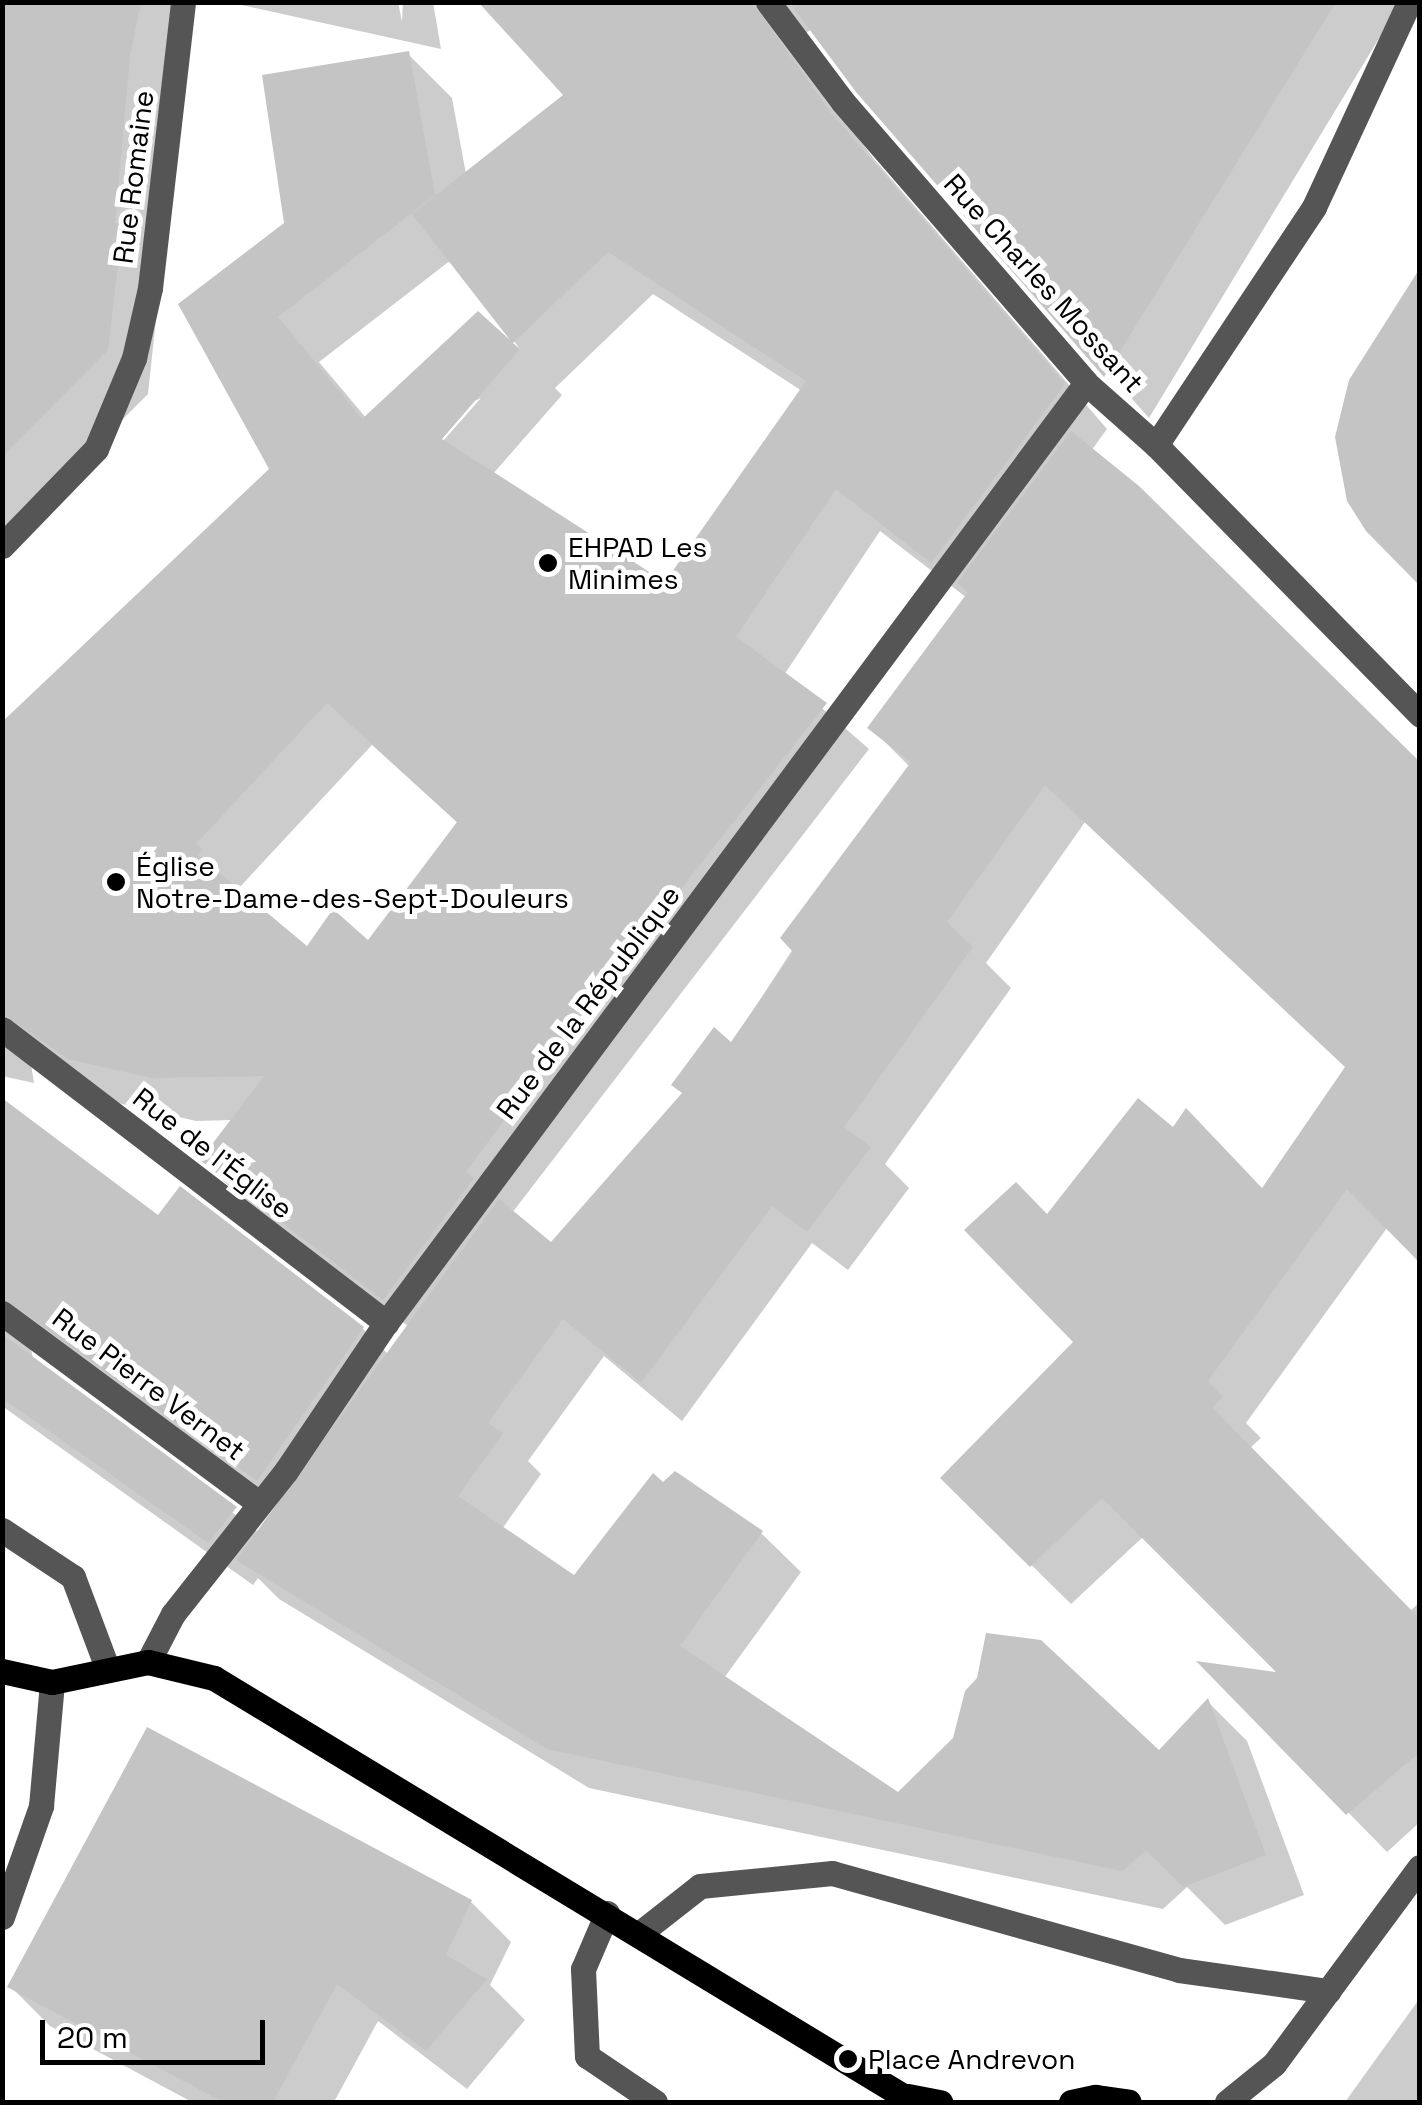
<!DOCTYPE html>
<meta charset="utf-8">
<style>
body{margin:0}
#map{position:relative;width:1422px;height:2105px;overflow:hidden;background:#fff;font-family:"Space Grotesk",sans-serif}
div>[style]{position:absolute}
.shadow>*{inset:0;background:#0003}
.building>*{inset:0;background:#c4c4c4}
.minor>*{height:25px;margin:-12.5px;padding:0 12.5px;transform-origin:12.5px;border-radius:12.5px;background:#555}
.major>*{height:25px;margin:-12.5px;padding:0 12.5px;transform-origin:12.5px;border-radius:12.5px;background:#000}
.dots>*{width:28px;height:28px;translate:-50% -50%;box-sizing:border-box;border:5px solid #fff;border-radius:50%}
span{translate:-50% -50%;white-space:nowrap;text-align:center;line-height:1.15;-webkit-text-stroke:10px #fff;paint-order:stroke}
.street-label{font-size:28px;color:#000}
.poi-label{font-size:28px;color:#000}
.left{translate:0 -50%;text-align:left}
.frame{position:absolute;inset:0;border:5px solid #000;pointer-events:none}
.scale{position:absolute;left:40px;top:2020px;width:225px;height:45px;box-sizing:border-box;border:5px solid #000;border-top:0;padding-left:12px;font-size:30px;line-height:35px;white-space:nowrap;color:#000;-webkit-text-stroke:8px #fff;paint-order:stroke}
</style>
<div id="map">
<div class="shadow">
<i style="clip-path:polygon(2px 2px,190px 2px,148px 394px,2px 541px)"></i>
<i style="clip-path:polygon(228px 2px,398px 2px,402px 22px,403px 2px,433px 2px,441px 49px)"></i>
<i style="clip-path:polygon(evenodd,488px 2px,1401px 2px,1149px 418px,858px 90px,812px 29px,796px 39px,798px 58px,874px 159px,1107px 429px,1091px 451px,1138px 488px,1420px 766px,1420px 1263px,1387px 1228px,1246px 1423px,1261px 1438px,1250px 1448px,1410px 1611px,1420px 1602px,1420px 1822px,1387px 1852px,1203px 1664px,1283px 1675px,1144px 1536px,1071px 1604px,943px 1478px,1076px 1342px,1048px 1217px,1174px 1131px,1263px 1190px,1347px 1068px,1085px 822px,986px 963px,1011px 988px,885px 1164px,909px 1188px,848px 1270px,812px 1243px,682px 1421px,604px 1356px,528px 1461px,541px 1474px,502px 1529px,575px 1578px,663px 1486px,761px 1533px,801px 1572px,724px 1678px,898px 1796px,1159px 1753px,1208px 1702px,1247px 1741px,1304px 1895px,1225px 1925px,1187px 1887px,1163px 1909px,589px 1788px,279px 1599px,258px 1578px,253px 1585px,2px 1406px,2px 1101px,158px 1219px,362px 1328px,389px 1355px,409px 1327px,247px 1204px,203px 1160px,233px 1120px,196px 1121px,114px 1102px,31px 1064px,34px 1083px,2px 1076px,2px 725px,272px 470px,181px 305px,287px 224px,408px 54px,452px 98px,466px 174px,567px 95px,488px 2px,451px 260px,520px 349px,367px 419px,319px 362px,451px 260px,488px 2px,653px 294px,802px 391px,666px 586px,492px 475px,562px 395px,555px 388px,653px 294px,488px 2px,481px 398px,435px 450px,432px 447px,470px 403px,481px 398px,488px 2px,880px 531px,967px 598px,869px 726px,910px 767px,731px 1045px,552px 1245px,512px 1213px,869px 749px,784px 675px,880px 531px,488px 2px,372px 745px,459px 824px,369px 943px,307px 949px,238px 889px,372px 745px,488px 2px,58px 1343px,279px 1506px,259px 1533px,33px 1359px,31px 1348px,58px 1343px)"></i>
<i style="clip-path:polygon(471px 1902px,511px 1942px,490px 1985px,525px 2020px,467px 2089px,378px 2021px,334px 2102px,192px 2102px,50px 2026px,10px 1986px)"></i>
<i style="clip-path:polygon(1420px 1998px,1420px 2102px,1345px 2102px)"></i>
</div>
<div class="building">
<i style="clip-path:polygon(2px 2px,141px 2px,130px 56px,115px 223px,123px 223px,108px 350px,2px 457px)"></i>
<i style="clip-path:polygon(evenodd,478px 2px,752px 2px,831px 113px,1065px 384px,931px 563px,836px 489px,736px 637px,827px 703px,570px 1030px,466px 1172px,474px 1178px,383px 1300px,200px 1160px,264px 1076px,151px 1078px,68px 1059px,2px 1013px,2px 722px,269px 469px,178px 304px,284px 223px,262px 75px,409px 51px,435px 195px,278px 317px,362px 419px,478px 311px,510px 340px,412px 214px,563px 95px,478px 2px,608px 252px,806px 381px,665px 582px,442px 439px,520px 349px,513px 343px,608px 252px,478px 2px,327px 703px,457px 822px,368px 940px,333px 909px,307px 946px,198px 855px,203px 849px,196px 844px,327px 703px)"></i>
<i style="clip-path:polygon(789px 2px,1336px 2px,1104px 377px,856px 92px)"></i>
<i style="clip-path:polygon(1420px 268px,1420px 586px,1366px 531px,1347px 501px,1335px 437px,1349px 380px)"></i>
<i style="clip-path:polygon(1071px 431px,1139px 486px,1420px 762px,1420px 1263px,1347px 1189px,1208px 1381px,1223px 1397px,1212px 1407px,1420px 1619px,1420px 1752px,1346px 1815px,1196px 1661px,1276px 1672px,1102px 1498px,1030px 1567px,940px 1478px,1073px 1342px,964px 1230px,1016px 1182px,1047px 1214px,1138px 1098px,1173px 1127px,1186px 1108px,1262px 1188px,1345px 1067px,1045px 785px,947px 922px,973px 947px,844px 1127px,871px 1147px,807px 1232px,772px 1206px,641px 1383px,563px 1319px,488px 1423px,503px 1433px,458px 1496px,574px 1575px,653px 1473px,663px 1482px,675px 1471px,763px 1531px,680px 1646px,898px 1792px,953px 1738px,965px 1691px,977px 1678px,986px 1633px,1041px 1640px,1159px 1750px,1208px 1698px,1266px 1855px,1183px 1887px,1146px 1850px,1122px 1871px,547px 1749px,236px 1560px,499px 1199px,551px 1242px,682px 1093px,671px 1085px,714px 1027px,731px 1042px,793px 952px,780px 938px,911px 762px,867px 728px,968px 592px,957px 583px)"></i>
<i style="clip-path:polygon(2px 1098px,158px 1215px,180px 1186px,364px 1327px,257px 1481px,2px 1297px)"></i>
<i style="clip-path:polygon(2px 1334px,237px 1507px,208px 1543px,2px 1398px)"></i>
<i style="clip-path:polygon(147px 1727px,472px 1900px,446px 1955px,487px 1979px,426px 2051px,337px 1984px,273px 2102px,223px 2102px,7px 1987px)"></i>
</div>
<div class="minor">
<i style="left:768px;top:2px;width:125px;rotate:53.1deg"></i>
<i style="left:843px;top:102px;width:371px;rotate:49.1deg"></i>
<i style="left:1086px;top:383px;width:94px;rotate:41.5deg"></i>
<i style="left:1156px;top:445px;width:378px;rotate:45.6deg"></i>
<i style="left:1156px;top:445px;width:286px;rotate:-56.4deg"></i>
<i style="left:1314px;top:207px;width:226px;rotate:-65.1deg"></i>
<i style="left:2px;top:546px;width:135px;rotate:-45.9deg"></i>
<i style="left:96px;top:449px;width:99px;rotate:-67.3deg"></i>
<i style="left:134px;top:358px;width:72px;rotate:-77.1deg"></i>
<i style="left:150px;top:288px;width:288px;rotate:-83.4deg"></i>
<i style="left:2px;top:1029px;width:484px;rotate:37.4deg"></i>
<i style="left:2px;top:1313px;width:320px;rotate:36.5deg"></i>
<i style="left:2px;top:1530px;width:85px;rotate:33.5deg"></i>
<i style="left:73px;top:1577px;width:99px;rotate:69.4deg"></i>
<i style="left:148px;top:1662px;width:54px;rotate:-62.5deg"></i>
<i style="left:173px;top:1614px;width:182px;rotate:-51.7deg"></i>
<i style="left:286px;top:1471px;width:179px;rotate:-56deg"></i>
<i style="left:386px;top:1323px;width:1172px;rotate:-53.33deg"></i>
<i style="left:607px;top:1913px;width:61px;rotate:113.2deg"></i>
<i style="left:583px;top:1969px;width:87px;rotate:87.4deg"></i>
<i style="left:587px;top:2056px;width:82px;rotate:34.1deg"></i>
<i style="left:2px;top:1917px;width:118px;rotate:-70.6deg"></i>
<i style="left:41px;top:1806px;width:124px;rotate:-84.9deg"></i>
<i style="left:640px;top:1933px;width:76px;rotate:-38.1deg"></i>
<i style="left:700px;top:1886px;width:133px;rotate:-5.6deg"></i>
<i style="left:832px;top:1873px;width:360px;rotate:15.6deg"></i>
<i style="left:1179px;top:1970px;width:151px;rotate:8deg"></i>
<i style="left:1227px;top:2102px;width:60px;rotate:-39deg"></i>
<i style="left:1274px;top:2064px;width:245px;rotate:-53.5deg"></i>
</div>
<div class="major">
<i style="left:2px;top:1671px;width:51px;rotate:12.4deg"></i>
<i style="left:52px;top:1682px;width:98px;rotate:-11.8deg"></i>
<i style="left:148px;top:1662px;width:68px;rotate:13.6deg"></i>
<i style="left:214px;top:1678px;width:818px;rotate:31.24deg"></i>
<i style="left:908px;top:2096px;width:33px;rotate:11deg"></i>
<i style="left:1071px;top:2102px;width:25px;rotate:-12deg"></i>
<i style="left:1095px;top:2097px;width:34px;rotate:8deg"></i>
</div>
<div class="dots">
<i style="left:548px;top:563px;background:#000"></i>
<i style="left:116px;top:882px;background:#000"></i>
<i style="left:848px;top:2059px;background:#000"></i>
</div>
<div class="street-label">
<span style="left:133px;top:177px;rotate:-83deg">Rue Romaine</span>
<span style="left:1044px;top:283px;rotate:48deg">Rue Charles Mossant</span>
<span style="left:588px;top:1002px;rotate:-53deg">Rue de la République</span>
<span style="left:213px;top:1153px;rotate:38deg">Rue de l'Église</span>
<span style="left:149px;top:1384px;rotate:37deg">Rue Pierre Vernet</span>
</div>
<div class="poi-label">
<span class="left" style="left:568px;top:563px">EHPAD Les<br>Minimes</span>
<span class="left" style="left:136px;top:882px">Église<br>Notre-Dame-des-Sept-Douleurs</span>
<span class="left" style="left:868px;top:2059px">Place Andrevon</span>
</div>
<div class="frame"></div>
<div class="scale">20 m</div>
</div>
